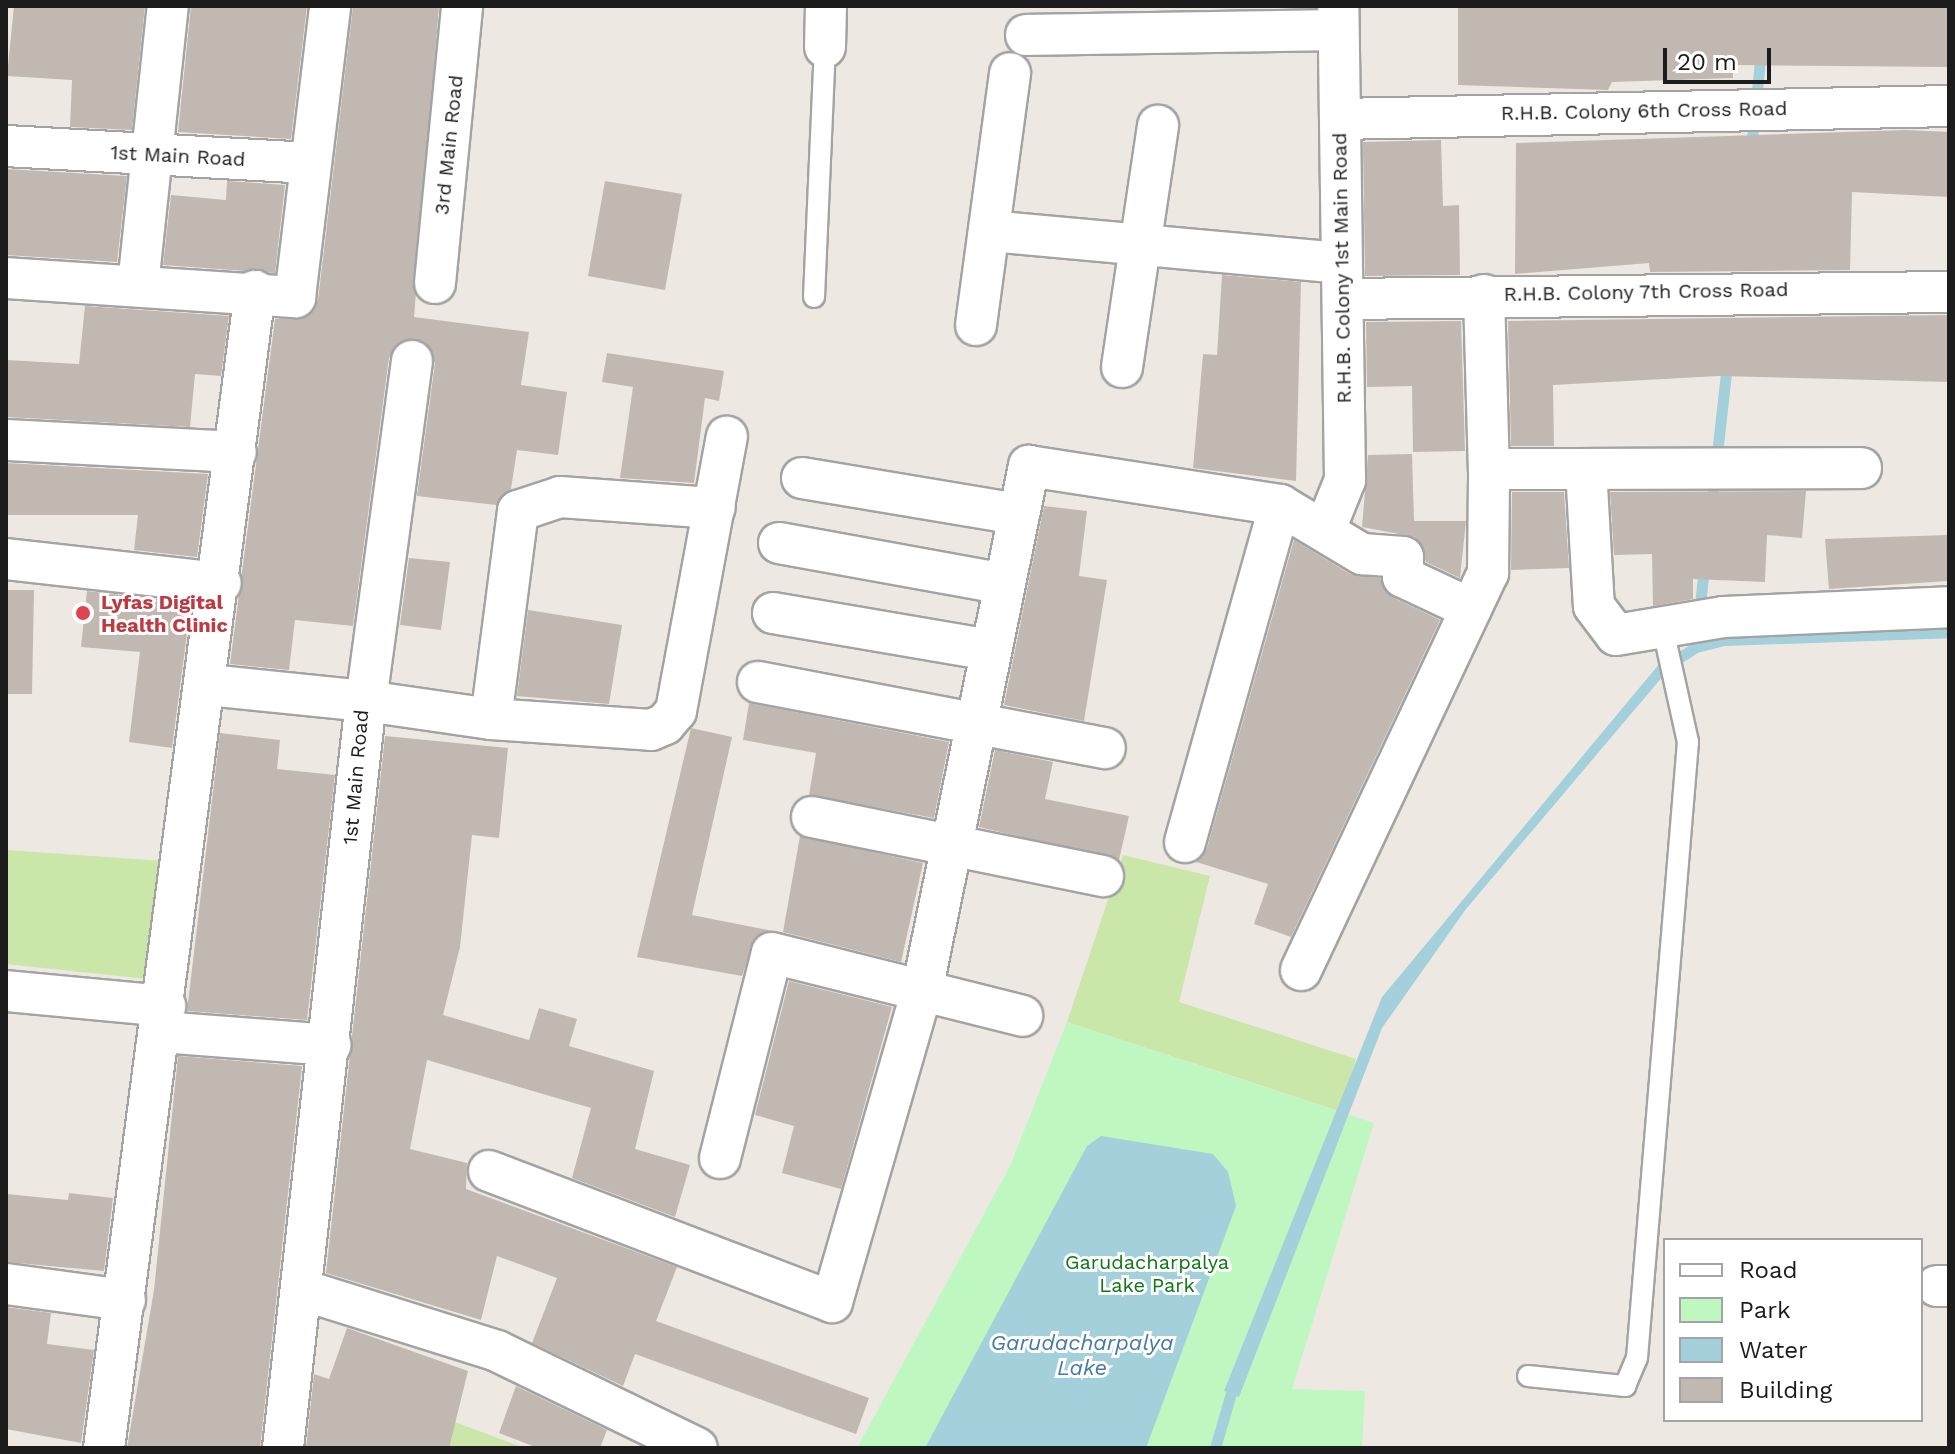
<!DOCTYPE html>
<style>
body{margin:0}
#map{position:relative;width:1955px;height:1454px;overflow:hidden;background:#ede9e2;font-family:"Work Sans",sans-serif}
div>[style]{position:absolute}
.grass>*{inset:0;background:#cae6a9}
.park>*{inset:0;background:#bff7c1}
.water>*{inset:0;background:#a3d0da}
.stream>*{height:11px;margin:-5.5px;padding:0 5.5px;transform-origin:5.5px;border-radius:5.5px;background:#a3d0da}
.building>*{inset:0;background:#c2b8b2}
.roads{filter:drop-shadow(2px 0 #a3a3a3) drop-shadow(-2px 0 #a3a3a3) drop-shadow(0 2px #a3a3a3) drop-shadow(0 -2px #a3a3a3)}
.lane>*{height:20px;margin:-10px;padding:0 10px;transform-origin:10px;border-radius:10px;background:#fff}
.street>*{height:40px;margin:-20px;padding:0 20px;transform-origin:20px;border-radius:20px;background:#fff}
.dots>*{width:22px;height:22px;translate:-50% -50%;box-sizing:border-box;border:4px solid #fff;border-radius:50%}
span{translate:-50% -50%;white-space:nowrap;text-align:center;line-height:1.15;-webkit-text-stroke:6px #fff;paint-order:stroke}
.street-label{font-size:20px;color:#1c1c1c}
.health-label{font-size:20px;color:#be3a42;font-weight:700}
.left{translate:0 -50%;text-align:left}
.park-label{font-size:20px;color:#0f7613}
.water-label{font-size:22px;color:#4979a0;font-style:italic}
.frame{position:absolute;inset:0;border:8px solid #1c1c1c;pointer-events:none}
.legend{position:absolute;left:1663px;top:1238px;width:260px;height:184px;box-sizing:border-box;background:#fff;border:2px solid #a4a4a4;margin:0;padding:10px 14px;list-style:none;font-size:24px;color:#1c1c1c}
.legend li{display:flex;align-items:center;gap:16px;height:40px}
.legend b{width:40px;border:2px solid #a4a4a4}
.scale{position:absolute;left:1663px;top:48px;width:108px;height:36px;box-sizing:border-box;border:4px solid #1c1c1c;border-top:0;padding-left:10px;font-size:24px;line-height:28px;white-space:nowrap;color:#1c1c1c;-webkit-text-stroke:6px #fff;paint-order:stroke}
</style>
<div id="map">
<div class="grass">
<i style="clip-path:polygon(6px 850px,164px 861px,147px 979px,6px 964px)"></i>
<i style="clip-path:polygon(1123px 855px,1210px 876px,1179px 1002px,1356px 1059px,1339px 1111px,1067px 1022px)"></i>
<i style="clip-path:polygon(409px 1405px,525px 1448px,396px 1448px)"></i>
</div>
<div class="park">
<i style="clip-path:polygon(1067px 1022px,1374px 1123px,1292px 1389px,1365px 1391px,1362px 1448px,857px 1448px,1010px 1166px)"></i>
</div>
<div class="water">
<i style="clip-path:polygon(1660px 663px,1669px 669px,1466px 909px,1382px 1028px,1239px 1397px,1224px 1391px,1382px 997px)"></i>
<i style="clip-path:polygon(1101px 1136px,1213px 1154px,1228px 1172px,1236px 1206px,1146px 1448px,925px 1448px,1087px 1146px)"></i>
</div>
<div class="stream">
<i style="left:1751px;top:149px;width:99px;rotate:-84.2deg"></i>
<i style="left:1711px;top:507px;width:143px;rotate:-83.6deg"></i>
<i style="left:1699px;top:614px;width:47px;rotate:-83.9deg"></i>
<i style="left:1668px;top:665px;width:33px;rotate:-33deg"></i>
<i style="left:1696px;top:647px;width:30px;rotate:-14deg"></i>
<i style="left:1725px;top:640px;width:224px;rotate:-2deg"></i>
<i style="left:1215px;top:1448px;width:72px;rotate:-73.8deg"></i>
</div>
<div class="building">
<i style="clip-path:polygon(14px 6px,145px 6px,132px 130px,70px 127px,72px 80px,7px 76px)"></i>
<i style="clip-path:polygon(191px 6px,307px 6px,291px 139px,178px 132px)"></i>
<i style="clip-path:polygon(353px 6px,439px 6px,414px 317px,529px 332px,521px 385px,567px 392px,558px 455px,517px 450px,511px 489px,496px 505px,417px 496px,435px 363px,425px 342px,403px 340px,389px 358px,353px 626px,295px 620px,289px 670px,230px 664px,275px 319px,304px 318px,318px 300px)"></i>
<i style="clip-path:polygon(1458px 6px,1949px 6px,1949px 67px,1733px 65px,1733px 78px,1612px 82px,1608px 90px,1458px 85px)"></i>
<i style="clip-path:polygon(1906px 130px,1949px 132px,1949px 197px,1852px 192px,1850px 270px,1650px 272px,1649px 263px,1515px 274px,1516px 143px)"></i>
<i style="clip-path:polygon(1441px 140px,1443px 206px,1459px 205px,1460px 275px,1365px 276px,1363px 142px)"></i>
<i style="clip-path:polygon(6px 169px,127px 176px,117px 262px,6px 255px)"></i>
<i style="clip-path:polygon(227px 181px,285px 185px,275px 273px,163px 265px,171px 195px,226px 200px)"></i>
<i style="clip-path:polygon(605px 181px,682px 194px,665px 290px,588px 276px)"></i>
<i style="clip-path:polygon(1222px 275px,1301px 282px,1296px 481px,1193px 468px,1203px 354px,1217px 355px)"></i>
<i style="clip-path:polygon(85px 306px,229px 316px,221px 376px,195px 374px,190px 427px,6px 417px,6px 360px,79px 364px)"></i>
<i style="clip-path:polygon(1949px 315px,1949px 382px,1719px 376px,1553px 385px,1554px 446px,1511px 446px,1508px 321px)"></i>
<i style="clip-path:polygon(1366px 322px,1461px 321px,1465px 451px,1413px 452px,1412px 386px,1367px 387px)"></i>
<i style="clip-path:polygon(607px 353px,724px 371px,719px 401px,705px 398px,694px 483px,620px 478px,633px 387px,602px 382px)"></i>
<i style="clip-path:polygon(1412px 454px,1414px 521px,1466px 521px,1460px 578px,1426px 562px,1415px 537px,1362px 527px,1368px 455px)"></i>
<i style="clip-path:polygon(6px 463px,208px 474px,197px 557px,134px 550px,138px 515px,7px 515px)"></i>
<i style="clip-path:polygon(1806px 491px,1802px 538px,1767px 535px,1765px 582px,1693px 579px,1693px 599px,1653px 606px,1652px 554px,1614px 555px,1610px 492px)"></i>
<i style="clip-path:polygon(1512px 492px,1564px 492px,1569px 568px,1511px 570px)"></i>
<i style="clip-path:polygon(1044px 506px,1087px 511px,1079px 576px,1107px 580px,1084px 721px,1004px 705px)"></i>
<i style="clip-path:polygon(1947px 535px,1948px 581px,1829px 589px,1825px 539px)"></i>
<i style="clip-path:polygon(1294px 540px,1350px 574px,1380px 578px,1392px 597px,1440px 620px,1291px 937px,1254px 924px,1268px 884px,1196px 862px,1207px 848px)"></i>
<i style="clip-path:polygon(409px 558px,450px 562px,441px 630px,400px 625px)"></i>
<i style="clip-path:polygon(6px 590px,34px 590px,32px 694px,6px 694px)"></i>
<i style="clip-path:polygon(87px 591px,191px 603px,172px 748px,129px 742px,140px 652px,81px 647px)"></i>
<i style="clip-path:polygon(528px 610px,622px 625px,609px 704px,517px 696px)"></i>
<i style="clip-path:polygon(749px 703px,949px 742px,934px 818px,809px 795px,816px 753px,743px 740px)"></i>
<i style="clip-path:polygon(691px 728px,732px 737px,692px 915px,773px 931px,755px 938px,742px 976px,637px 957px)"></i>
<i style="clip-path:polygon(220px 733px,280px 740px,277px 769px,335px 775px,307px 1020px,187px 1011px)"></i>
<i style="clip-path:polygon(385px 736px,508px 748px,499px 838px,472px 835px,460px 947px,443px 1015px,529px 1040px,539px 1008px,577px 1019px,569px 1046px,654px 1071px,635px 1149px,690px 1165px,675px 1217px,572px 1178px,591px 1108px,427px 1060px,410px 1149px,467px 1163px,466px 1189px,677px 1267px,656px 1321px,869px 1398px,856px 1434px,635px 1354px,623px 1386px,532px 1343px,557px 1278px,497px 1256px,481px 1320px,326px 1273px)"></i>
<i style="clip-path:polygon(995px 750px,1053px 762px,1045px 799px,1129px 816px,1119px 860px,979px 827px)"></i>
<i style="clip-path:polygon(800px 836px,923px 863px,901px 962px,783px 932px)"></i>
<i style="clip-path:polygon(789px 981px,892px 1007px,841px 1189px,782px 1173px,794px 1126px,755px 1115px)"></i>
<i style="clip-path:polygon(178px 1056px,302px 1066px,260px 1448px,127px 1448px,154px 1290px)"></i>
<i style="clip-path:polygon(69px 1193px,113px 1198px,104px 1271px,6px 1262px,6px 1194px,68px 1200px)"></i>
<i style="clip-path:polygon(6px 1307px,51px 1313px,47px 1344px,94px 1350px,81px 1443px,6px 1429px)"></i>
<i style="clip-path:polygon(347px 1328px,468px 1371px,449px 1448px,306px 1448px,314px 1374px,329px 1379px)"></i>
<i style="clip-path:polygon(516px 1386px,607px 1430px,600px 1448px,538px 1448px,499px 1433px)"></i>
</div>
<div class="roads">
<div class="lane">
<i style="left:814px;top:297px;width:250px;rotate:-87.5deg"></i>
<i style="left:1528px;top:1376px;width:98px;rotate:5.9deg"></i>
<i style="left:1625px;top:1386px;width:30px;rotate:-67deg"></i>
<i style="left:1637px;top:1358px;width:618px;rotate:-85.27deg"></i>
<i style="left:1688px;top:742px;width:116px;rotate:-102.5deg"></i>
</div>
<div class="street">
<i style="left:1026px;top:35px;width:312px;rotate:-0.9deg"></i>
<i style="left:825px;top:47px;width:41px;rotate:-88.6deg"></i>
<i style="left:1340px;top:119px;width:609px;rotate:-1.22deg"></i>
<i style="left:6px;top:146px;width:303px;rotate:3.2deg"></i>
<i style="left:989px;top:231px;width:354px;rotate:5.2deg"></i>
<i style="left:6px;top:278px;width:290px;rotate:3.8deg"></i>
<i style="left:295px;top:297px;width:293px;rotate:-83.1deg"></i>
<i style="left:435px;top:283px;width:278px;rotate:-84.4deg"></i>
<i style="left:138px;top:285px;width:281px;rotate:-83.9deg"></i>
<i style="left:1484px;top:295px;width:174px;rotate:88.4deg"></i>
<i style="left:1489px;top:469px;width:97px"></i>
<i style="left:1586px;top:469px;width:137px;rotate:86.7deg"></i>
<i style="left:1594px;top:606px;width:36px;rotate:53deg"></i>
<i style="left:1616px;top:635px;width:109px;rotate:-9.5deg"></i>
<i style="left:1724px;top:617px;width:225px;rotate:-2.5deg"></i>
<i style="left:1343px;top:299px;width:606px;rotate:-0.66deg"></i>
<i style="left:976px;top:325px;width:254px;rotate:-82.3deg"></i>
<i style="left:412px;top:361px;width:343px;rotate:97.7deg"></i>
<i style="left:366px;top:701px;width:126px;rotate:8.2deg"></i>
<i style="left:491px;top:719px;width:210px;rotate:-82.6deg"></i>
<i style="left:518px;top:511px;width:44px;rotate:-18.4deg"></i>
<i style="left:560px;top:497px;width:155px;rotate:4.1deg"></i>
<i style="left:1122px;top:367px;width:244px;rotate:-81.5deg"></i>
<i style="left:6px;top:440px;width:230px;rotate:3deg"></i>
<i style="left:1586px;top:469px;width:275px;rotate:-0.2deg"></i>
<i style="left:802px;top:478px;width:217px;rotate:9.5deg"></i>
<i style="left:1326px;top:527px;width:51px;rotate:-68deg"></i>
<i style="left:1345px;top:480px;width:474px;rotate:-90.8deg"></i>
<i style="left:779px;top:543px;width:229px;rotate:10.3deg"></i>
<i style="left:6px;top:559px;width:216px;rotate:6.4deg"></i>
<i style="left:773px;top:613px;width:220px;rotate:9.7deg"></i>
<i style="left:758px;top:682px;width:353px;rotate:10.8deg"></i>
<i style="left:208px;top:685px;width:159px;rotate:5.8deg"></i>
<i style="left:366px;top:701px;width:752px;rotate:96.34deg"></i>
<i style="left:491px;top:719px;width:160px;rotate:3.9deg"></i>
<i style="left:651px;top:730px;width:15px;rotate:-23deg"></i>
<i style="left:665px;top:724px;width:17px;rotate:-50deg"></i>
<i style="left:676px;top:711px;width:279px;rotate:-79.5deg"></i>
<i style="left:812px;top:817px;width:297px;rotate:11.5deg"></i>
<i style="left:1185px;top:842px;width:350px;rotate:-74.3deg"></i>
<i style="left:1301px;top:970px;width:439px;rotate:-64.8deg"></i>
<i style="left:1488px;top:573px;width:104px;rotate:-89.4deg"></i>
<i style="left:6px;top:991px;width:160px;rotate:5.4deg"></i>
<i style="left:162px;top:1032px;width:169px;rotate:4.4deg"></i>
<i style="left:720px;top:1158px;width:211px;rotate:-75.8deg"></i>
<i style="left:772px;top:953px;width:258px;rotate:14.1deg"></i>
<i style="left:489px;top:1171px;width:367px;rotate:20.9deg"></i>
<i style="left:832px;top:1302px;width:324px;rotate:-73.9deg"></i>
<i style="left:922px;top:991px;width:536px;rotate:-78.48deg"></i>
<i style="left:1029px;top:466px;width:254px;rotate:8.8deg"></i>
<i style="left:1280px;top:505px;width:96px;rotate:30.9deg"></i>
<i style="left:1362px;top:554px;width:41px;rotate:4.2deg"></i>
<i style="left:1403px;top:557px;width:20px;rotate:90deg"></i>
<i style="left:1403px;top:577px;width:75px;rotate:25.2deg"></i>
<i style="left:6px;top:1284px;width:120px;rotate:7.7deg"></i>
<i style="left:1937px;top:1286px;width:12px"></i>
<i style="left:306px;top:1291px;width:200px;rotate:17.4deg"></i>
<i style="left:497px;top:1351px;width:222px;rotate:25.9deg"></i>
<i style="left:104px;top:1448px;width:1167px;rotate:-82.56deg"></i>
</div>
</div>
<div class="dots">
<i style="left:83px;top:613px;background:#e0444e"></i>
</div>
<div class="street-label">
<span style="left:1644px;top:111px;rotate:-1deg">R.H.B. Colony 6th Cross Road</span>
<span style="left:449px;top:145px;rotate:-84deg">3rd Main Road</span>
<span style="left:178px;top:156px;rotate:3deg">1st Main Road</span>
<span style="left:1342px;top:268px;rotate:-91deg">R.H.B. Colony 1st Main Road</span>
<span style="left:1646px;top:292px;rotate:-1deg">R.H.B. Colony 7th Cross Road</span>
<span style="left:356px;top:777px;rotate:-85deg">1st Main Road</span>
</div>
<div class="health-label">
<span class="left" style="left:101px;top:614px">Lyfas Digital<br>Health Clinic</span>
</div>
<div class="park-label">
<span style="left:1147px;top:1274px">Garudacharpalya<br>Lake Park</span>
</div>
<div class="water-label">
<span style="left:1082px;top:1355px">Garudacharpalya<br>Lake</span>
</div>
<div class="frame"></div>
<ul class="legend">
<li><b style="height:10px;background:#fff"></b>Road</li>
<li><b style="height:22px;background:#bff7c1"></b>Park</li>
<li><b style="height:22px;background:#a3d0da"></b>Water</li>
<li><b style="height:22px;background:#c2b8b2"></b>Building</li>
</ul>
<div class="scale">20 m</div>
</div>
